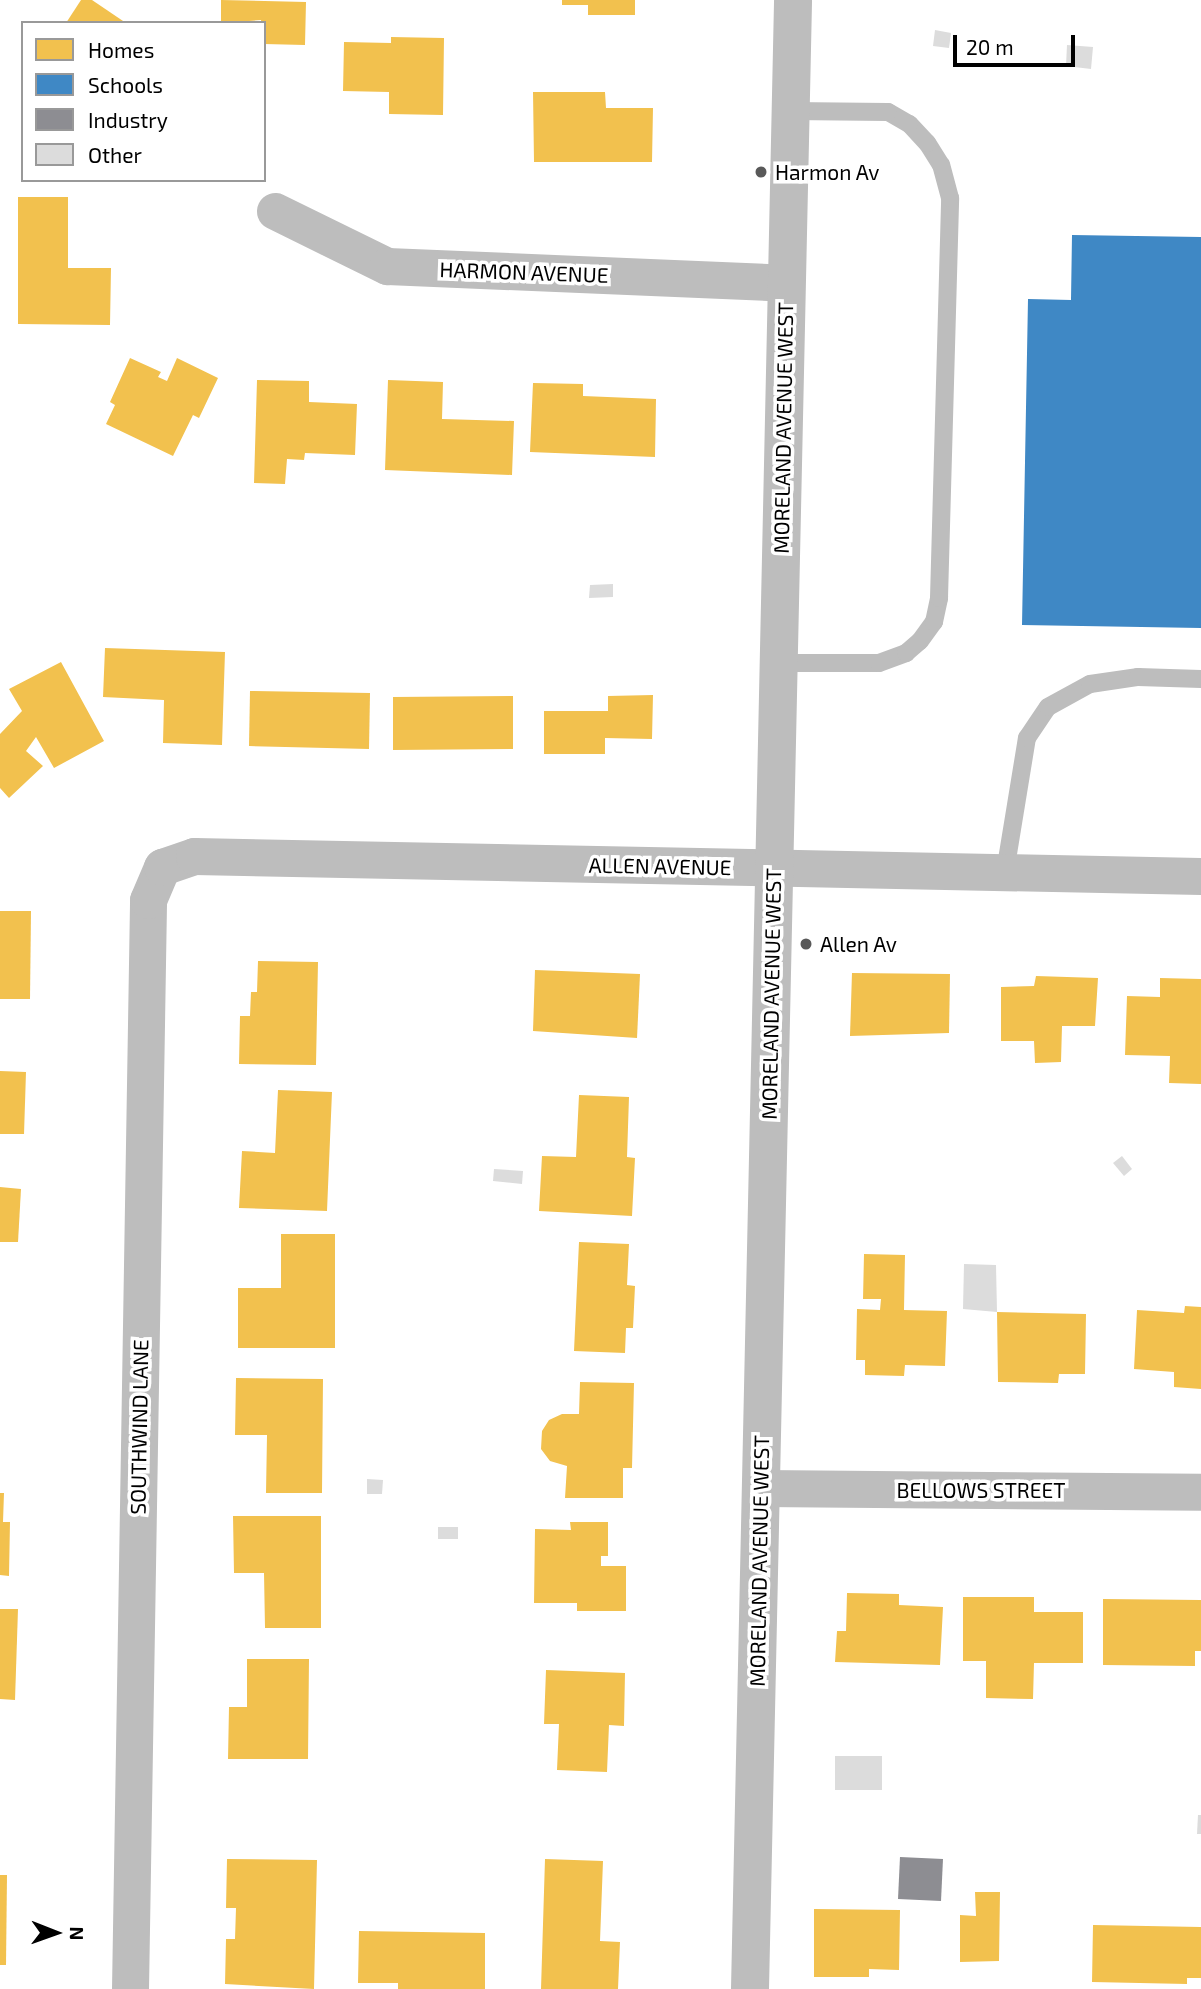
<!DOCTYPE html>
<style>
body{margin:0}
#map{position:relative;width:1201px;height:1989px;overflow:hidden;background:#fff;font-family:"Exo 2",sans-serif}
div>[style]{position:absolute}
.homes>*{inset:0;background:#f2c14e}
.schools>*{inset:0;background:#3f88c5}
.industry>*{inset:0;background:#8d8d92}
.building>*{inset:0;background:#dcdcdc}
.service>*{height:18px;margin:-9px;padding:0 9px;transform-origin:9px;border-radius:9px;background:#bdbdbd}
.minor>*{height:37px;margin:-18.5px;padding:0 18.5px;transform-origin:18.5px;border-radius:18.5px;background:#bdbdbd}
.tertiary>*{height:38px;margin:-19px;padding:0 19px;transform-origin:19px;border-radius:19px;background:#bdbdbd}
.dots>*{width:19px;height:19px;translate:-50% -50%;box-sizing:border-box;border:4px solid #fff;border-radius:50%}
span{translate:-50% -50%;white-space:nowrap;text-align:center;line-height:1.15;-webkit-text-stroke:7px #fff;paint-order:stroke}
.poi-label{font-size:21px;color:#000}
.left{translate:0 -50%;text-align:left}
.street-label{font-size:21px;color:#000}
.legend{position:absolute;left:21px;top:21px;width:245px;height:161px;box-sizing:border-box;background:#fff;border:2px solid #999;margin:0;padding:9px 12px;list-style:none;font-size:21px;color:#000}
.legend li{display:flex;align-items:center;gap:14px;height:35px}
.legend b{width:35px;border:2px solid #999}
.north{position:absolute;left:21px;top:1898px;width:70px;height:70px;-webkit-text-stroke:5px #fff;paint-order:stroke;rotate:91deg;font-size:19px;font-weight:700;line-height:28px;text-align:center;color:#000}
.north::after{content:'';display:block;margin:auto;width:24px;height:32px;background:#000;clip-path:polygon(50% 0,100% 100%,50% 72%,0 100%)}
.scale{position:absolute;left:953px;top:35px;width:122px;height:32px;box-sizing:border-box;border:4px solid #000;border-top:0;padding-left:9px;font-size:21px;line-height:24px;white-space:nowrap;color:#000;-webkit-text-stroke:5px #fff;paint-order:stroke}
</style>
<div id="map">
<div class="homes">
<i style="clip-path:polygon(81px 0,92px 0,126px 23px,66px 23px)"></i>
<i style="clip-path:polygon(221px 0,306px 2px,305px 45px,264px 44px,261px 20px,221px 23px)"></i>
<i style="clip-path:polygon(562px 0,635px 0,635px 15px,588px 15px,588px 5px,562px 5px)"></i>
<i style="clip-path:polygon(391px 37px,444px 38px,443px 115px,389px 114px,389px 92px,343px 91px,344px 42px,391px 43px)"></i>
<i style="clip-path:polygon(533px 92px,605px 92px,606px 108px,653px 108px,652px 162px,534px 162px)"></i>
<i style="clip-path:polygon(18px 197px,68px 197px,68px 268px,111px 268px,110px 325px,18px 324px)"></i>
<i style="clip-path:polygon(130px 358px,161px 372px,158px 377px,167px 381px,177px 358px,218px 378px,199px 418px,193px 415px,173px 456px,106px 424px,115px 405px,110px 402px)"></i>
<i style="clip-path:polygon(257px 380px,309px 381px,309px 402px,357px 404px,355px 455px,305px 453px,304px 460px,287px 459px,285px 484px,254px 483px)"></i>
<i style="clip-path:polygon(388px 380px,443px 382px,442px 419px,514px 421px,512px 475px,385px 470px)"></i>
<i style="clip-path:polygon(533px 383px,583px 384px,583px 396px,656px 399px,655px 457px,530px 452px)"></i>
<i style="clip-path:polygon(105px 648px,225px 652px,222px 745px,163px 743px,164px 700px,103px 697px)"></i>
<i style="clip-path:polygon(61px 662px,104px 741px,54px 768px,36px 737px,26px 751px,43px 766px,9px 798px,0 788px,0 734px,22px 711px,9px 689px)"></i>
<i style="clip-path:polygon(250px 691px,370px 693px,369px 749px,249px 746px)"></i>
<i style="clip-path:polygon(653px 695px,652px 739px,605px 738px,605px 754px,544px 754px,544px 711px,608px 711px,608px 696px)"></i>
<i style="clip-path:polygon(513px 696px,513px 749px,393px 750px,393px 697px)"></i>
<i style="clip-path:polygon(0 911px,31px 911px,30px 999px,0 999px)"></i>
<i style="clip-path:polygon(258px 961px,318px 962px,316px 1065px,239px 1064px,240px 1016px,250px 1016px,251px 992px,257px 992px)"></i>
<i style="clip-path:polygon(535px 970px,640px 974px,637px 1038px,533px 1031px)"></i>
<i style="clip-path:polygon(852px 973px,950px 974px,949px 1033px,850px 1036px)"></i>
<i style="clip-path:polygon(1036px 976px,1098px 978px,1095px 1026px,1062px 1026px,1061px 1062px,1035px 1063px,1034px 1041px,1001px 1041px,1001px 987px,1034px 986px)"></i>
<i style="clip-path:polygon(1160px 978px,1201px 979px,1201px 1084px,1169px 1083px,1170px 1056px,1125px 1055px,1127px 996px,1160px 997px)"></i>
<i style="clip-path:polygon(0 1071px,26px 1072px,24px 1134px,0 1134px)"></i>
<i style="clip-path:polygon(278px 1090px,332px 1092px,327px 1211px,239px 1208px,242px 1151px,275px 1153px)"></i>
<i style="clip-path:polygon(579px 1095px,629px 1097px,627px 1157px,635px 1158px,632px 1216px,539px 1211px,542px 1156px,576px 1157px)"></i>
<i style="clip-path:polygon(0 1187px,21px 1189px,18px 1242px,0 1242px)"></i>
<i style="clip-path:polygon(281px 1234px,335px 1234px,335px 1348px,238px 1348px,238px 1288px,281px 1288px)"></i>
<i style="clip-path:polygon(579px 1242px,629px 1244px,627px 1285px,635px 1286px,633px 1328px,626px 1328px,625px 1353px,574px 1351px)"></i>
<i style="clip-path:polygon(864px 1254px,905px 1255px,904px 1310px,947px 1311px,945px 1366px,905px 1365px,904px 1376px,865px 1375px,865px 1360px,856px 1360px,857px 1309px,880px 1310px,881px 1299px,863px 1299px)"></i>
<i style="clip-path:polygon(1185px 1306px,1201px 1307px,1201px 1389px,1174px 1387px,1174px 1372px,1134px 1369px,1137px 1310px,1184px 1313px)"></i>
<i style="clip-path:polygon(997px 1312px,1086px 1314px,1085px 1374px,1059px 1374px,1058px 1383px,998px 1382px)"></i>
<i style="clip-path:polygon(236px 1378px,323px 1379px,322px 1493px,266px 1493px,267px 1435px,235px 1435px)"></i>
<i style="clip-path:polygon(580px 1382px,634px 1383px,632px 1468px,623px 1468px,623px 1498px,565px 1498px,567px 1466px,550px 1461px,541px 1449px,542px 1431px,549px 1420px,562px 1414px,579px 1414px)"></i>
<i style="clip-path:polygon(0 1493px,4px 1493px,3px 1522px,10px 1522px,9px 1576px,0 1575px)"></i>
<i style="clip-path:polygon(233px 1516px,321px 1516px,321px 1628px,265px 1628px,264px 1573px,234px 1573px)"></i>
<i style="clip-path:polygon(570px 1522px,608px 1522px,608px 1556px,601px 1556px,601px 1566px,626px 1566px,626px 1611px,577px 1611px,577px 1603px,534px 1603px,535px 1529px,571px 1530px)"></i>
<i style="clip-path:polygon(847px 1593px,899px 1594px,899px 1605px,943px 1607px,940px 1665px,835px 1662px,837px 1631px,846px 1631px)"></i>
<i style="clip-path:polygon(963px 1597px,1034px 1597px,1034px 1612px,1083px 1612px,1083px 1663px,1034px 1663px,1033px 1699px,986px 1698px,986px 1661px,963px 1661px)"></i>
<i style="clip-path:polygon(1103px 1599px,1201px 1600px,1201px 1651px,1195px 1651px,1195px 1666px,1103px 1665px)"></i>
<i style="clip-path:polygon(0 1609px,18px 1609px,15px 1700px,0 1699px)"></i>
<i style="clip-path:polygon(247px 1659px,309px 1659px,308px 1759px,228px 1759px,229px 1707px,247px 1707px)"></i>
<i style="clip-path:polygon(546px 1670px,625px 1673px,624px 1726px,609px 1725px,607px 1772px,557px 1770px,559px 1724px,544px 1724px)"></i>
<i style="clip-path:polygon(227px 1859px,317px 1860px,314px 1989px,225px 1984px,226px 1939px,235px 1939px,236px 1908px,226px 1908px)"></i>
<i style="clip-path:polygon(545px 1859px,603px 1861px,600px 1941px,620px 1942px,618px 1989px,541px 1989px)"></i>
<i style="clip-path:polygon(0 1875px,7px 1875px,6px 1965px,0 1965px)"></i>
<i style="clip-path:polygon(975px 1892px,1000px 1892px,999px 1961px,960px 1962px,960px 1915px,976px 1916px)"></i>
<i style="clip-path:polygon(814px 1909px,900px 1910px,899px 1970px,869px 1969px,869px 1977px,814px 1977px)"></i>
<i style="clip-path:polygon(1093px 1925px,1201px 1927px,1201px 1978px,1187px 1978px,1187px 1984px,1092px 1982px)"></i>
<i style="clip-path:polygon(359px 1931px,485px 1933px,485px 1989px,398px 1989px,398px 1983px,358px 1983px)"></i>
</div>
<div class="schools">
<i style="clip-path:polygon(1072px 235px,1201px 237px,1201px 628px,1022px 625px,1028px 299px,1071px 300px)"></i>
</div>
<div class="industry">
<i style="clip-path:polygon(900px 1857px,943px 1859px,941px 1901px,898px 1899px)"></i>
</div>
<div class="building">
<i style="clip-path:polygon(935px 30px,951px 33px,949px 48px,933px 46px)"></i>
<i style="clip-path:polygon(1067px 45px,1093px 47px,1091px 69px,1066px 66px)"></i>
<i style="clip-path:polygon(613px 584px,613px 597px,589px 598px,590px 585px)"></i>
<i style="clip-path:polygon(1122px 1156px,1132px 1169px,1124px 1176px,1113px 1163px)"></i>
<i style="clip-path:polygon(494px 1169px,523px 1171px,522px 1184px,493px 1181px)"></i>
<i style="clip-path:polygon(964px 1264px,996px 1265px,997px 1312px,963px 1309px)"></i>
<i style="clip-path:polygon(367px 1479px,383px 1480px,382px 1494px,367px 1494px)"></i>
<i style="clip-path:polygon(438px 1527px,458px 1527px,458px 1539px,438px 1539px)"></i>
<i style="clip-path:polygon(835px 1756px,882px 1756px,882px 1790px,835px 1790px)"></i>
<i style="clip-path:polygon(1198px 1815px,1201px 1815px,1201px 1834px,1197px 1834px)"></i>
</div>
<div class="service">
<i style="left:778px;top:663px;width:101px"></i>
<i style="left:879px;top:663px;width:29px;rotate:-20deg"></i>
<i style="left:906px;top:653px;width:18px;rotate:-41deg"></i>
<i style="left:920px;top:641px;width:24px;rotate:-54deg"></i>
<i style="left:934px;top:622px;width:25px;rotate:-78deg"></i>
<i style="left:939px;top:598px;width:400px;rotate:-88.4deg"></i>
<i style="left:950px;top:198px;width:34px;rotate:-105deg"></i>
<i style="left:941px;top:165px;width:26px;rotate:-122deg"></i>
<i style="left:927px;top:143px;width:26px;rotate:-133deg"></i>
<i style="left:909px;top:124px;width:24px;rotate:-150deg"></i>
<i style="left:888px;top:112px;width:98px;rotate:-179.4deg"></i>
<i style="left:1005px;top:872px;width:136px;rotate:-80.7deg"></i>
<i style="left:1027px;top:738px;width:37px;rotate:-56deg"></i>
<i style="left:1048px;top:707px;width:48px;rotate:-28.7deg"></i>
<i style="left:1090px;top:684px;width:49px;rotate:-8.3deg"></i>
<i style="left:1138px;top:677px;width:63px;rotate:1.8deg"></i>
</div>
<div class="minor">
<i style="left:275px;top:211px;width:125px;rotate:26.2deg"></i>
<i style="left:387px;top:266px;width:399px;rotate:2.4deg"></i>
<i style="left:760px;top:1488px;width:441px;rotate:0.5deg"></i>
<i style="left:130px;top:1989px;width:1089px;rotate:-89.05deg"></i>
<i style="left:148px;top:900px;width:36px;rotate:-67deg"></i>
<i style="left:162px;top:867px;width:34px;rotate:-19deg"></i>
<i style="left:194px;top:856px;width:1007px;rotate:1.14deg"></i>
</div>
<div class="tertiary">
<i style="left:750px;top:1989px;width:1989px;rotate:-88.76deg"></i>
</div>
<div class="dots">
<i style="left:761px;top:172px;background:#595959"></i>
<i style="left:806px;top:944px;background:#595959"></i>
</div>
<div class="poi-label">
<span class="left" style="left:775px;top:172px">Harmon Av</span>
<span class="left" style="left:820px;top:944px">Allen Av</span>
</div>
<div class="street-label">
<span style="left:524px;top:272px;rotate:2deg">HARMON AVENUE</span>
<span style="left:783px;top:428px;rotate:-89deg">MORELAND AVENUE WEST</span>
<span style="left:660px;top:866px;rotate:1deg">ALLEN AVENUE</span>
<span style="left:771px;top:994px;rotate:-89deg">MORELAND AVENUE WEST</span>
<span style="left:139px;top:1427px;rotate:-89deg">SOUTHWIND LANE</span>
<span style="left:981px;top:1490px">BELLOWS STREET</span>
<span style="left:759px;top:1561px;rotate:-89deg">MORELAND AVENUE WEST</span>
</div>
<ul class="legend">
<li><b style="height:19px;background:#f2c14e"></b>Homes</li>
<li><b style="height:19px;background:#3f88c5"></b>Schools</li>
<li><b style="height:19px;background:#8d8d92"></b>Industry</li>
<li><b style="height:19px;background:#dcdcdc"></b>Other</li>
</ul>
<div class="north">N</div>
<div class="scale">20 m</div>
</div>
